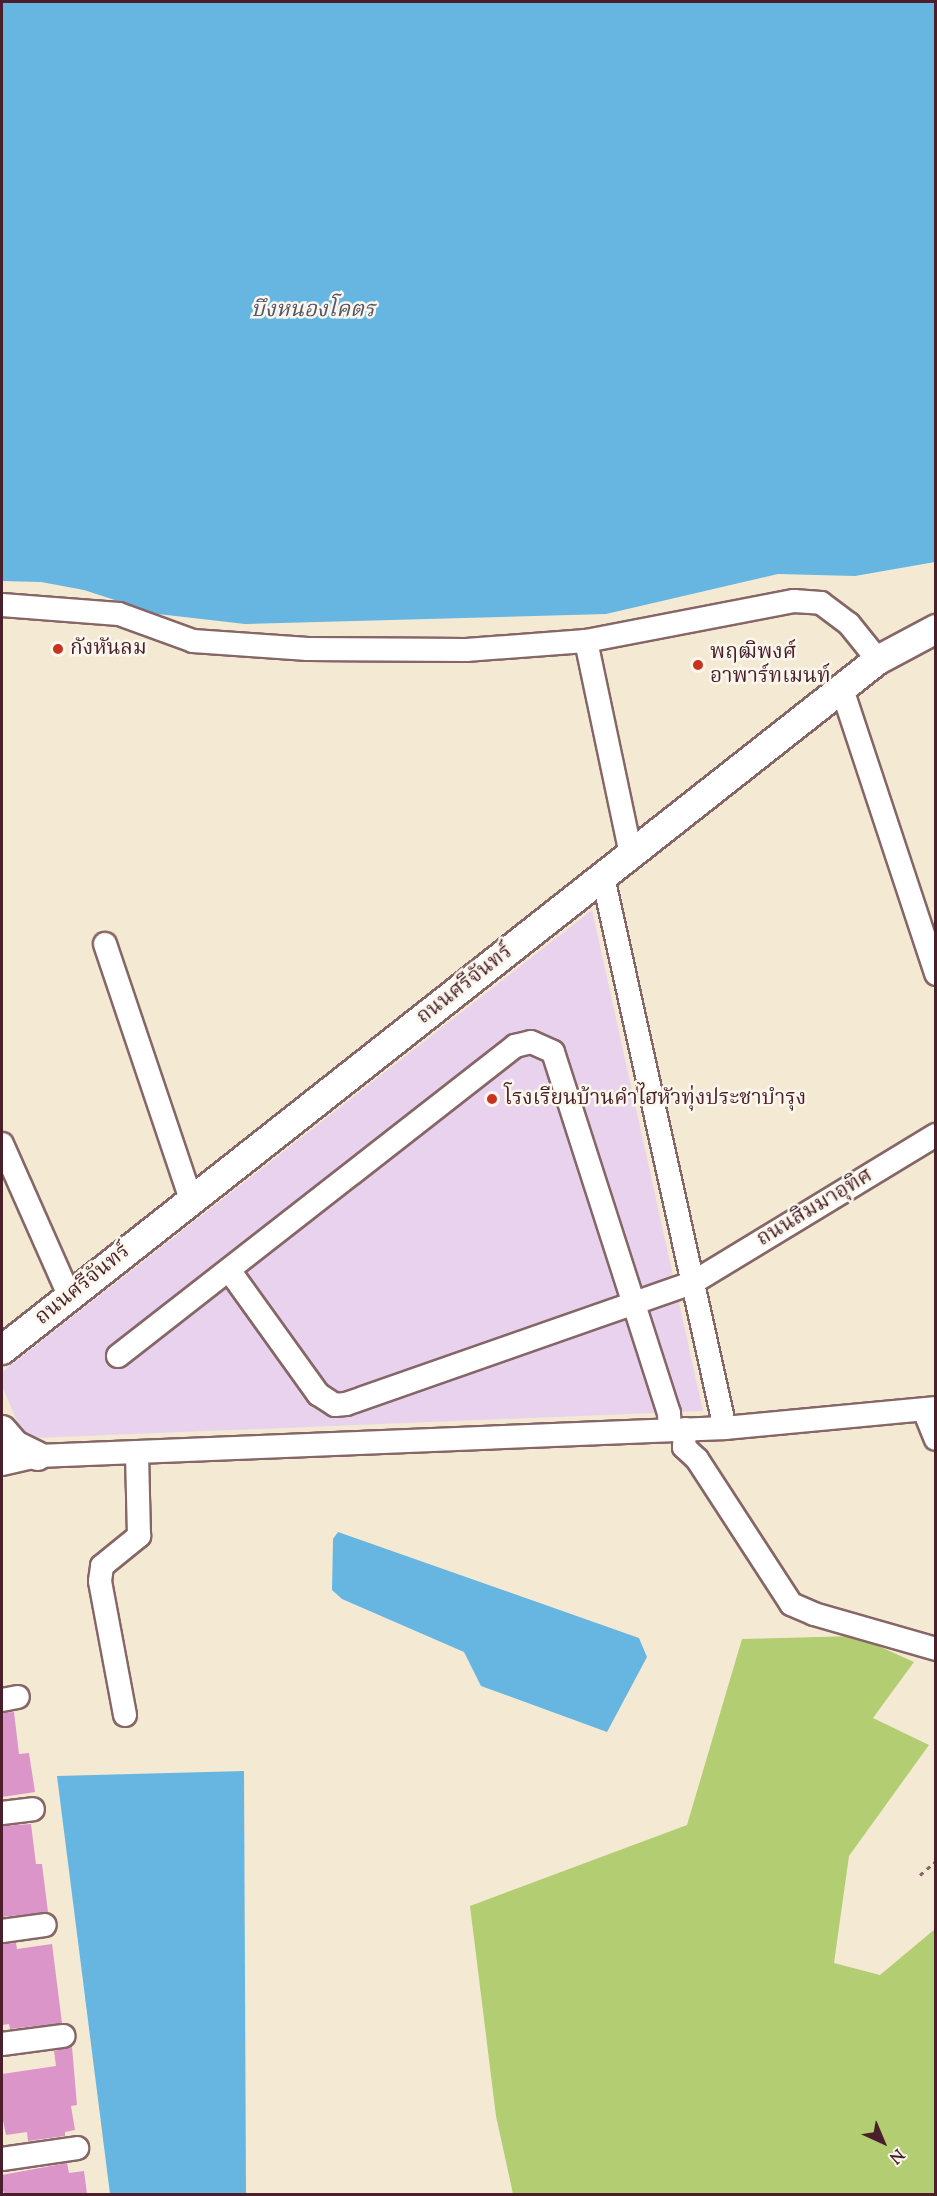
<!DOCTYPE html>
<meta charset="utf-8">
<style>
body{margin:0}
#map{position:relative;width:937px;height:2196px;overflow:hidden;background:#f4ead3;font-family:"Sorts Mill Goudy","Noto Serif Thai",serif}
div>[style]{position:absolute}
.built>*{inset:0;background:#e8d2ee}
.green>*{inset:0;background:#b3cd72}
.water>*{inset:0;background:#67b6e2}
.building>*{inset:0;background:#dc95c8}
.path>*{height:3px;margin-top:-1.5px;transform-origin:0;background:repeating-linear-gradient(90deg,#866666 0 4.5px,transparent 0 9px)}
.roads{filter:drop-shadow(2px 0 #866666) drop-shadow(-2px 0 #866666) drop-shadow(0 2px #866666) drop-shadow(0 -2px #866666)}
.minor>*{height:22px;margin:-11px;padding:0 11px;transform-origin:11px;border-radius:11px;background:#fff}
.major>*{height:28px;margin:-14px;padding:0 14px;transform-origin:14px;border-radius:14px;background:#fff}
.dots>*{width:16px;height:16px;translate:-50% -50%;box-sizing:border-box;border:3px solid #fbf7ec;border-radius:50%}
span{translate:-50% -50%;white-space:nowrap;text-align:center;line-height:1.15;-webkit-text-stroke:5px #fbf7ec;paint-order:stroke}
.poi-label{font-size:21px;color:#4a1f2b}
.left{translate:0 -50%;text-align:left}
.street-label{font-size:21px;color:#4a1f2b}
.water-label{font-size:22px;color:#54546b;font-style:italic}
.frame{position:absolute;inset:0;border:3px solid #4a1f2b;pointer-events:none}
.north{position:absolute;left:853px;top:2112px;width:60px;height:60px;-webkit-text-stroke:4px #fbf7ec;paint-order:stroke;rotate:136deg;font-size:16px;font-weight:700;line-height:24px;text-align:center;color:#4a1f2b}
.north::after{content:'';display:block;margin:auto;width:21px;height:27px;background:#4a1f2b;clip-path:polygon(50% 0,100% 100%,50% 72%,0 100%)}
</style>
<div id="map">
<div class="built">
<i style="clip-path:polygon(592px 910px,703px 1411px,35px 1438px,23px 1435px,2px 1386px,2px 1372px)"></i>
</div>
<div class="green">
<i style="clip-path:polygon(856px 1636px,914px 1662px,873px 1718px,929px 1745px,849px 1856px,834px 1963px,880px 1975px,935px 1929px,935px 2194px,513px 2194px,496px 2116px,470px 1906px,687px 1825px,742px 1639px)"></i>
</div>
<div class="water">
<i style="clip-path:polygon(2px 2px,935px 2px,935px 562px,855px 576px,778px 574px,606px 614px,245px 624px,158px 614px,84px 590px,41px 582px,2px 581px)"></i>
<i style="clip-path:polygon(338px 1532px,639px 1638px,647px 1657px,607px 1732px,481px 1686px,464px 1652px,342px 1599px,332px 1590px,333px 1539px)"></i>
<i style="clip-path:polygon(244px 1771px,246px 2194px,110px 2194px,57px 1776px)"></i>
</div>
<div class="building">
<i style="clip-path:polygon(14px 1712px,19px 1754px,29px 1753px,35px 1792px,2px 1797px,2px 1713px)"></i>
<i style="clip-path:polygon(31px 1824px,36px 1864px,42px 1864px,48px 1912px,2px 1917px,2px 1826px)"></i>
<i style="clip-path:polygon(16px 1943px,17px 1949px,52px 1944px,62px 2023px,10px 2029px,9px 2024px,2px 2025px,2px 1944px)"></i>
<i style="clip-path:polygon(72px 2047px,77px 2105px,71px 2106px,75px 2130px,65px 2132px,65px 2136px,28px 2141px,27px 2132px,6px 2135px,2px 2116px,2px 2074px,56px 2066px,54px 2051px)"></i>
<i style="clip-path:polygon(67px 2163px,69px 2173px,84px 2171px,87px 2194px,5px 2194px,2px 2189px,2px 2175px)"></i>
</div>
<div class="path">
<i style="left:920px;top:1875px;width:21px;rotate:-41deg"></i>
</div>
<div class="roads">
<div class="minor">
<i style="left:2px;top:605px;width:117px;rotate:4.4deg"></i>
<i style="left:119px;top:614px;width:79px;rotate:20deg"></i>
<i style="left:193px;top:641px;width:115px;rotate:4deg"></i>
<i style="left:308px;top:649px;width:158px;rotate:0.4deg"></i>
<i style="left:466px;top:650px;width:120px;rotate:-4.3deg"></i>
<i style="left:586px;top:641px;width:212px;rotate:-10.9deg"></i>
<i style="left:794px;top:601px;width:27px;rotate:4deg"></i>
<i style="left:821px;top:603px;width:35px;rotate:37deg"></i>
<i style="left:849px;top:624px;width:46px;rotate:51.1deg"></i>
<i style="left:586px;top:641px;width:218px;rotate:78.1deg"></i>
<i style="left:842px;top:689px;width:300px;rotate:71.7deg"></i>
<i style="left:603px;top:877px;width:564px;rotate:77.52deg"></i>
<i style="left:105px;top:944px;width:269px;rotate:71.4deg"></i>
<i style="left:2px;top:1144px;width:165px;rotate:66.1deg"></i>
<i style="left:229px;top:1270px;width:153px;rotate:54.3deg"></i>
<i style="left:318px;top:1394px;width:20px;rotate:33deg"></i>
<i style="left:335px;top:1405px;width:11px;rotate:-5deg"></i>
<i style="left:346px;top:1404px;width:369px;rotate:-19.3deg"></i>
<i style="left:694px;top:1282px;width:283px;rotate:-31.3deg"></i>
<i style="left:118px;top:1356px;width:504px;rotate:-37.98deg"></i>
<i style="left:515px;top:1046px;width:16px;rotate:-14deg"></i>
<i style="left:531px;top:1042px;width:24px;rotate:24deg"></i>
<i style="left:553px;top:1052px;width:379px;rotate:72.2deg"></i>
<i style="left:669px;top:1413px;width:17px;rotate:87deg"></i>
<i style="left:924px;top:1410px;width:31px;rotate:68deg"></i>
<i style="left:685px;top:1429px;width:18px;rotate:93deg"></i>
<i style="left:684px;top:1447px;width:18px;rotate:43deg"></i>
<i style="left:697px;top:1459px;width:173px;rotate:57deg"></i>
<i style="left:791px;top:1604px;width:25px;rotate:23deg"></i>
<i style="left:814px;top:1614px;width:127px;rotate:16deg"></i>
<i style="left:2px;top:1464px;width:37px;rotate:-13deg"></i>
<i style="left:38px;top:1456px;width:688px;rotate:-2.33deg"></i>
<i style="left:725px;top:1428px;width:212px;rotate:-5.4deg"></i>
<i style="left:2px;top:1700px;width:16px;rotate:-11deg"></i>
<i style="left:125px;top:1715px;width:136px;rotate:-100.6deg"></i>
<i style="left:100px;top:1581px;width:15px;rotate:-82deg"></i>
<i style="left:102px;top:1566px;width:48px;rotate:-39deg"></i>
<i style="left:139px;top:1536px;width:84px;rotate:-91.4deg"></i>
<i style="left:2px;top:1813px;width:31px;rotate:-7deg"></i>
<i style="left:2px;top:1931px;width:43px;rotate:-7.9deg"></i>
<i style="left:2px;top:2044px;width:62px;rotate:-7.5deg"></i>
<i style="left:2px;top:2159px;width:76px;rotate:-8.3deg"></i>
</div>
<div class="major">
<i style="left:2px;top:1350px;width:1115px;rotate:-38.23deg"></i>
<i style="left:878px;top:660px;width:66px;rotate:-28.1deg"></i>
<i style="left:2px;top:1430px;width:20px;rotate:49deg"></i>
<i style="left:15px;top:1445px;width:25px;rotate:26deg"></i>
</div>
</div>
<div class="dots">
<i style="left:58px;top:649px;background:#c8321e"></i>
<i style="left:698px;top:665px;background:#c8321e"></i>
<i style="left:492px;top:1099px;background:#c8321e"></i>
</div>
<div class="poi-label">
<span class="left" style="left:70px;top:649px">กังหันลม</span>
<span class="left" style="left:710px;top:665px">พฤฒิพงศ์<br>อาพาร์ทเมนท์</span>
<span class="left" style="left:504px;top:1099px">โรงเรียนบ้านคำไฮหัวทุ่งประชาบำรุง</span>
</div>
<div class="street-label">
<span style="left:465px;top:985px;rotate:-38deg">ถนนศรีจันทร์</span>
<span style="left:815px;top:1208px;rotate:-31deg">ถนนสิมมาอุทิศ</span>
<span style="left:83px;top:1285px;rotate:-39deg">ถนนศรีจันทร์</span>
</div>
<div class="water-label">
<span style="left:313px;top:312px">บึงหนองโคตร</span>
</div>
<div class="frame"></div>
<div class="north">N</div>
</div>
